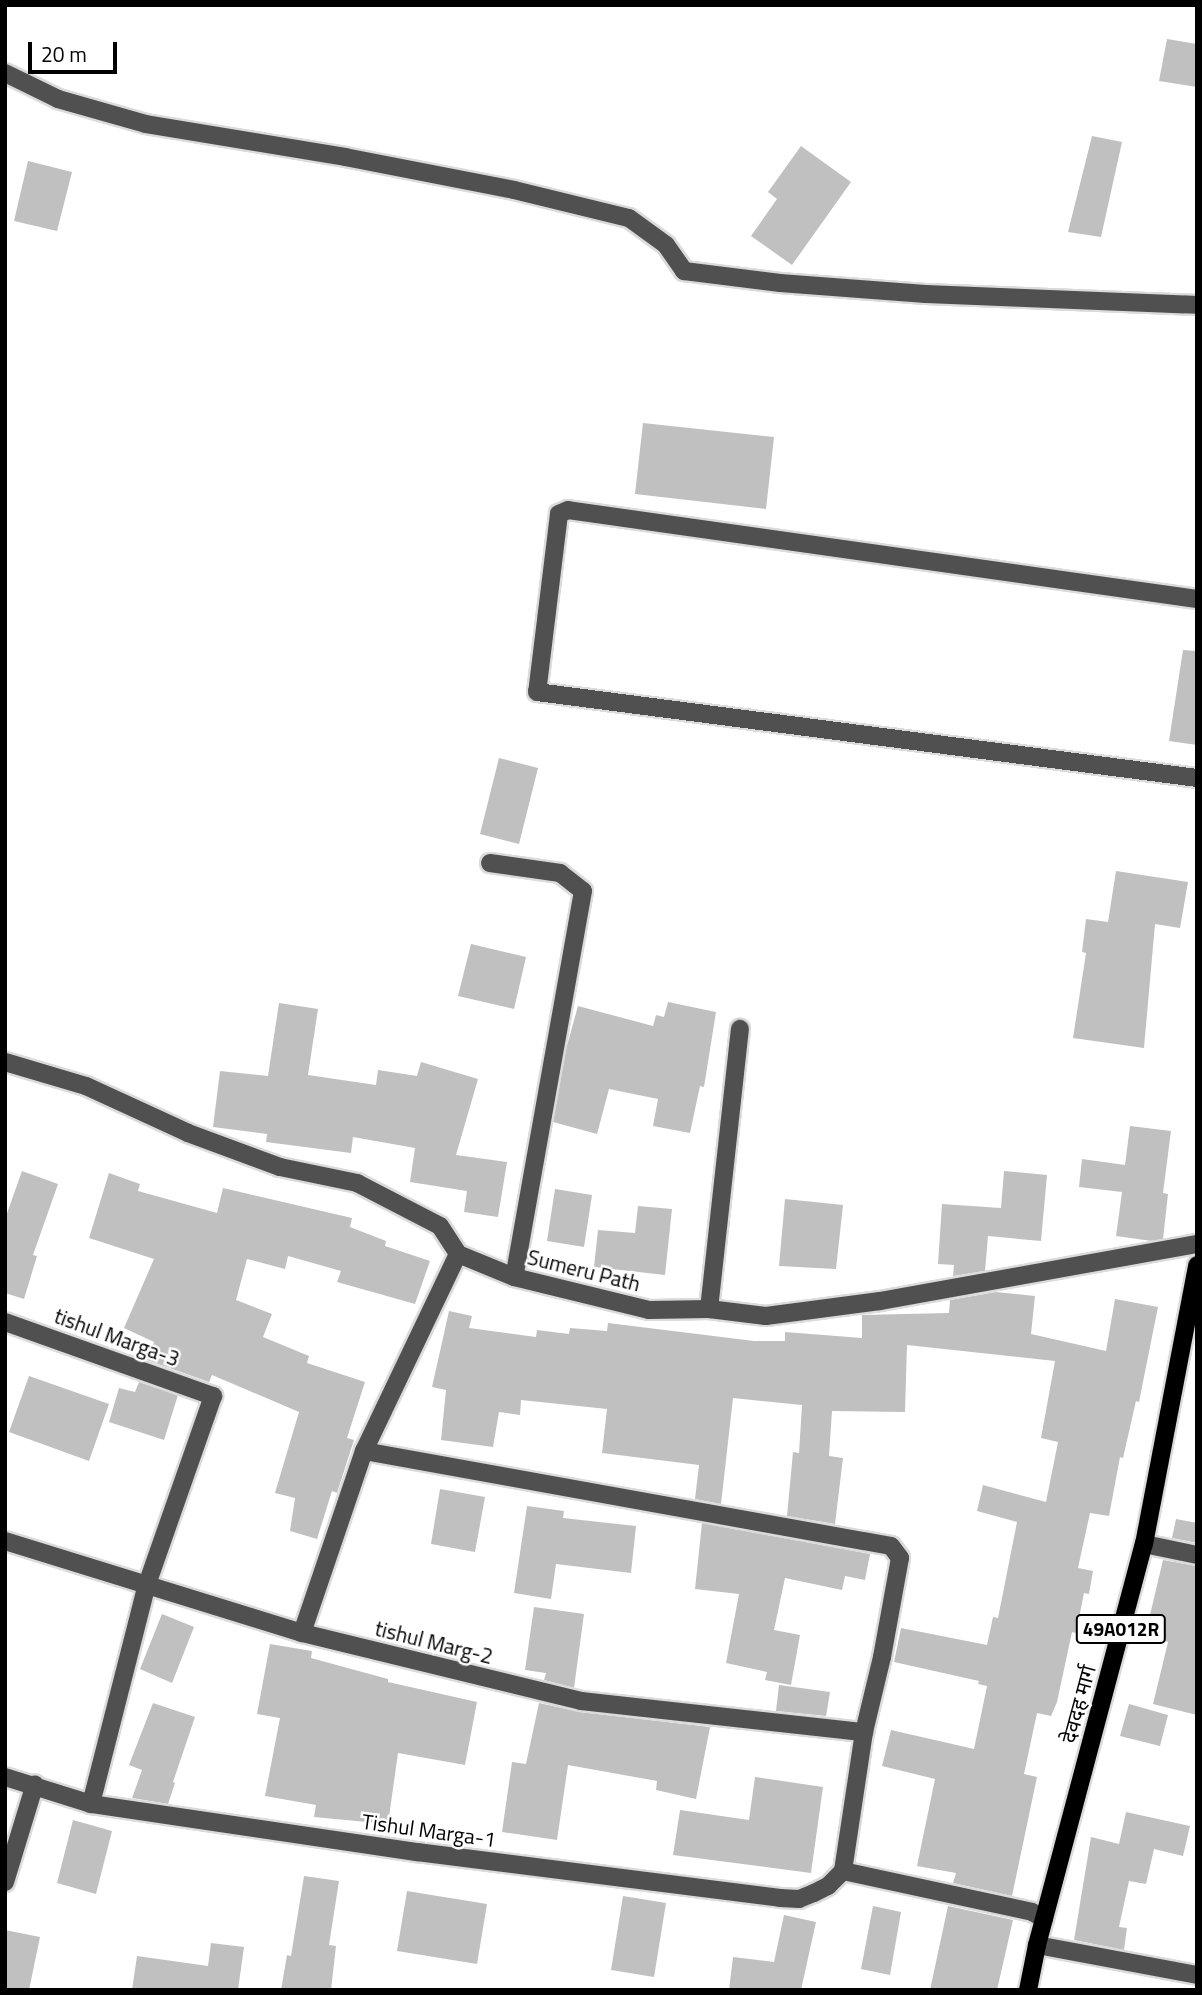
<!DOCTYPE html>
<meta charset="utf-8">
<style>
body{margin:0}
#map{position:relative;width:1202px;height:1995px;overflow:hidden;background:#fff;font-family:"Titillium Web","Noto Sans Devanagari",sans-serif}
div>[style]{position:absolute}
.building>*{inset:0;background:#c0c0c0}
.roads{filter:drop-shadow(2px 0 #dbdbdb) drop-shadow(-2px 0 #dbdbdb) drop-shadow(0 2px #dbdbdb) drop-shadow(0 -2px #dbdbdb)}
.minor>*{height:18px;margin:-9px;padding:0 9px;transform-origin:9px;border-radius:9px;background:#505050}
.major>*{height:18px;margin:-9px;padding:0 9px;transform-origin:9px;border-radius:9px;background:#000}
span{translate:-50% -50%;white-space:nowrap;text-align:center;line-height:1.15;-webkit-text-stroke:5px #fff;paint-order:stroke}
.shield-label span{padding:2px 5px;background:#fff;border:2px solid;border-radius:5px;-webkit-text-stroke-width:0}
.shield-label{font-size:19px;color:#000;font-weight:700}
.street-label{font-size:21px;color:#000}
.frame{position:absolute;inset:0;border:7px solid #000;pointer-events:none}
.scale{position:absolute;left:28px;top:42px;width:89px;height:32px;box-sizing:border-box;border:4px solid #000;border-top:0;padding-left:9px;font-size:21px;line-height:24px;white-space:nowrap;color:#000;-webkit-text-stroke:5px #fff;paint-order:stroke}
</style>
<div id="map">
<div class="building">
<i style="clip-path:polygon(1167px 39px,1197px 44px,1197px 87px,1159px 81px)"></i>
<i style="clip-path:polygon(1092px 136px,1122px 142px,1101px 237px,1068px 232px)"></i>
<i style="clip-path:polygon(801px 146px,851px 182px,792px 265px,751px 236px,777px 199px,768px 192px)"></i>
<i style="clip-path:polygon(28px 161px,72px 172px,57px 231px,14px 221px)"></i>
<i style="clip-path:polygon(643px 423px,774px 437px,766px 509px,635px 494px)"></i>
<i style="clip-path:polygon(1183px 650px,1197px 651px,1197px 745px,1169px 741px)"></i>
<i style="clip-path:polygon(499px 758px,538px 768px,519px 844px,480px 834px)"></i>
<i style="clip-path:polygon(1116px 871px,1188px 882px,1180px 928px,1155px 924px,1144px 1048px,1073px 1038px,1086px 953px,1082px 952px,1086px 919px,1108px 922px)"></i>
<i style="clip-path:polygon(471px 944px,526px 957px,514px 1009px,458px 996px)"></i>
<i style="clip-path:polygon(668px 1002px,716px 1012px,704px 1087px,700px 1086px,690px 1133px,653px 1126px,658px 1099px,609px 1089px,597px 1134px,553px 1122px,566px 1049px,578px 1006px,653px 1026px,656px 1015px,664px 1017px)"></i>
<i style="clip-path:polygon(279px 1003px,318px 1009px,308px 1075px,376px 1085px,378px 1070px,417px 1076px,421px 1062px,478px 1079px,456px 1155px,507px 1162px,498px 1217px,464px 1212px,467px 1191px,410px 1182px,415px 1148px,353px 1137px,351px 1153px,266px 1142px,267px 1134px,213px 1127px,220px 1071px,268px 1076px)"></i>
<i style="clip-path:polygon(1130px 1126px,1171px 1131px,1163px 1193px,1168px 1194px,1163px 1239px,1152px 1241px,1116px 1236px,1122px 1192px,1079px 1187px,1082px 1159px,1125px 1165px)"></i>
<i style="clip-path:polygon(22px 1171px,58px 1184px,33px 1255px,37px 1256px,24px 1299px,5px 1293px,5px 1219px)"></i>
<i style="clip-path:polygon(1004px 1171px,1047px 1175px,1041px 1241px,988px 1236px,985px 1271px,953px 1276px,954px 1265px,938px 1264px,942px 1204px,1001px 1208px)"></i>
<i style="clip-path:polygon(109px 1173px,140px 1184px,138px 1191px,217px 1213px,223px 1188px,352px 1218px,350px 1227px,386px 1241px,385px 1246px,430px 1261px,415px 1304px,337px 1282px,341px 1271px,288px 1256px,285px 1269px,247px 1259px,236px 1300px,272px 1314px,263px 1337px,309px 1356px,307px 1363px,365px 1382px,347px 1438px,354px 1440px,337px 1493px,332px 1491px,317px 1539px,290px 1531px,295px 1498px,275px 1493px,299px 1412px,212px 1375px,209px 1382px,147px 1360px,154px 1342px,124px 1328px,154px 1259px,89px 1238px)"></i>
<i style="clip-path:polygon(555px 1189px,592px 1195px,584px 1247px,547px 1241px)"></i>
<i style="clip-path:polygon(785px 1199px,843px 1205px,836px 1269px,779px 1266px)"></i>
<i style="clip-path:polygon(638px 1206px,672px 1209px,665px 1275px,594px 1267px,598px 1230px,635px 1233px)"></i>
<i style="clip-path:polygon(996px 1292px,1035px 1296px,1031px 1334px,1106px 1351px,1115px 1299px,1158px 1307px,1139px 1402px,1136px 1401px,1123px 1458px,1120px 1457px,1109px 1516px,1090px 1513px,1078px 1568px,1093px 1571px,1089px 1594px,1084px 1593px,1076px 1633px,1072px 1632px,1057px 1702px,1051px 1716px,1037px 1713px,1024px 1774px,1037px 1777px,1012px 1896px,953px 1883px,956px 1873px,917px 1866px,935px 1779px,882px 1766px,891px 1730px,974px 1749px,987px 1686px,978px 1684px,979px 1681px,894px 1662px,901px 1628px,987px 1645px,993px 1617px,998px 1618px,1017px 1522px,977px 1511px,983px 1485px,1046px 1502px,1058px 1442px,1041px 1438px,1055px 1361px,907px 1345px,905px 1412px,832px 1411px,829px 1456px,843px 1458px,835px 1524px,787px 1516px,793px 1452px,799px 1453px,802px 1405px,733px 1398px,721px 1504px,695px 1499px,699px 1465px,602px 1453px,607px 1409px,521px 1400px,520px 1415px,499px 1412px,493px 1447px,441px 1440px,446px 1390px,432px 1387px,449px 1311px,472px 1316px,469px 1328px,536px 1337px,537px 1330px,569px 1334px,570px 1328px,607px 1331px,608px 1323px,754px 1341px,785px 1341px,785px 1332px,862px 1338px,862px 1315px,949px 1313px,950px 1300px)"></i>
<i style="clip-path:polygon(29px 1376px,109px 1404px,89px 1461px,9px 1432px)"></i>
<i style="clip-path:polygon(139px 1382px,178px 1395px,164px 1440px,109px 1422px,119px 1388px,135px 1392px)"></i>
<i style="clip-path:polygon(440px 1489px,485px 1497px,475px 1552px,431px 1544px)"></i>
<i style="clip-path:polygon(527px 1506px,564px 1511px,563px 1518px,636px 1526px,631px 1573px,556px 1564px,551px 1599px,514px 1593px)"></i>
<i style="clip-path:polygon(1176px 1519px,1197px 1523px,1197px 1543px,1172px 1538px)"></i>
<i style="clip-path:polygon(702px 1523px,870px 1554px,865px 1580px,845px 1576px,842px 1590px,785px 1578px,774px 1630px,800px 1635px,791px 1685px,765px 1680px,767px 1672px,726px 1663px,739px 1594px,695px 1589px)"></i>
<i style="clip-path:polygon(1163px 1560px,1197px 1566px,1197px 1715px,1153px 1704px,1168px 1642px,1145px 1636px)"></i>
<i style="clip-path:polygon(534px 1607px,584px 1614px,574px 1688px,544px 1680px,546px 1673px,525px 1670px)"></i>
<i style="clip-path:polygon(162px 1614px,194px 1627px,172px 1683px,140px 1669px)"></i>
<i style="clip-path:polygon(270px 1644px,312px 1651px,311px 1658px,388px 1679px,388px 1682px,477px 1702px,465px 1765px,398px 1753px,388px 1824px,314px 1817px,316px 1805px,265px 1796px,280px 1718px,257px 1714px)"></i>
<i style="clip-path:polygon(779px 1685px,830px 1692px,826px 1716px,776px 1711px)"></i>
<i style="clip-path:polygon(153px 1703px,195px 1717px,173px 1782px,175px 1783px,168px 1804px,132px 1798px,142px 1770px,129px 1765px)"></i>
<i style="clip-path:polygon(539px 1703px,580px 1712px,710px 1727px,696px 1799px,656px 1790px,657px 1781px,568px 1765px,557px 1840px,502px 1832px,512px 1762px,526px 1764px)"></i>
<i style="clip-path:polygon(1129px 1704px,1168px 1715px,1160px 1746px,1120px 1736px)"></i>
<i style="clip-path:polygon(755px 1777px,823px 1787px,811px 1873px,673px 1855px,680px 1810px,749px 1820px)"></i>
<i style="clip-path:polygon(1126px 1812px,1190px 1826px,1183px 1856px,1154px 1849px,1146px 1884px,1129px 1881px,1119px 1927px,1127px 1928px,1124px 1950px,1074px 1940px,1091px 1837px,1119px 1844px)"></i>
<i style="clip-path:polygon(73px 1820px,112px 1831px,96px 1894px,57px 1883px)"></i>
<i style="clip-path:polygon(304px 1876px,339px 1881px,329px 1945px,336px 1946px,331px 1990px,281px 1990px,287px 1955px,291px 1956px)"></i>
<i style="clip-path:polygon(407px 1891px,487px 1904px,477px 1964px,397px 1951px)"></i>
<i style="clip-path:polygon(623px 1896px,666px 1903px,654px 1977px,611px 1970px)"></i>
<i style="clip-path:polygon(873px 1906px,901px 1912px,890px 1975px,861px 1969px)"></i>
<i style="clip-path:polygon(948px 1906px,1013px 1920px,997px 1990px,930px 1990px)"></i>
<i style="clip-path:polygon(784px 1915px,816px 1922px,801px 1990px,729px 1990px,733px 1957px,774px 1962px)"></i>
<i style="clip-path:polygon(5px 1930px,40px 1937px,29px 1990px,5px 1990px)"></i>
<i style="clip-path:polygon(211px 1943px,244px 1947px,238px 1990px,132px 1990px,137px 1956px,208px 1966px)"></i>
</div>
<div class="roads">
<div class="minor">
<i style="left:5px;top:73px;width:59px;rotate:26.1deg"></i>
<i style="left:58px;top:99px;width:91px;rotate:15.9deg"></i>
<i style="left:146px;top:124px;width:202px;rotate:9.4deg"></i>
<i style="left:345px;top:157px;width:172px;rotate:11deg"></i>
<i style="left:514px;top:190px;width:118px;rotate:13.7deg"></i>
<i style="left:629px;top:218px;width:46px;rotate:36.1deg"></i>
<i style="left:666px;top:245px;width:32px;rotate:55deg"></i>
<i style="left:684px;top:271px;width:97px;rotate:7.1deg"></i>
<i style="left:780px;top:283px;width:146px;rotate:4.3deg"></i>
<i style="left:926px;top:294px;width:271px;rotate:2.3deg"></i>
<i style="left:1197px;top:599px;width:635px;rotate:-171.95deg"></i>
<i style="left:568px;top:510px;width:10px;rotate:156deg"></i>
<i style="left:559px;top:514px;width:179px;rotate:97deg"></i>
<i style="left:537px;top:692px;width:666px;rotate:7.42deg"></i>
<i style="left:490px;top:863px;width:71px;rotate:8.1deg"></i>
<i style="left:560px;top:873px;width:29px;rotate:38deg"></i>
<i style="left:583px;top:891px;width:392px;rotate:100.1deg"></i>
<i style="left:5px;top:1062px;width:84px;rotate:16.5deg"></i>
<i style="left:86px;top:1086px;width:112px;rotate:24.7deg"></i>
<i style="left:188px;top:1133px;width:98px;rotate:20.3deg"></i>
<i style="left:280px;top:1167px;width:79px;rotate:11.7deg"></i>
<i style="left:357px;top:1183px;width:93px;rotate:27.4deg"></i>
<i style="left:440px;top:1226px;width:33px;rotate:57deg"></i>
<i style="left:458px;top:1254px;width:61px;rotate:22.3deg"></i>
<i style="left:514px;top:1277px;width:139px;rotate:13.7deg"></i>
<i style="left:649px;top:1310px;width:60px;rotate:-1deg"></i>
<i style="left:709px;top:1309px;width:57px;rotate:7deg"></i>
<i style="left:766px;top:1316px;width:115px;rotate:-7.5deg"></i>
<i style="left:880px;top:1301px;width:322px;rotate:-10.2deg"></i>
<i style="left:709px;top:1309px;width:282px;rotate:-83.7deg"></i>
<i style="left:5px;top:1322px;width:221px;rotate:19.6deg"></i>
<i style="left:213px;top:1396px;width:199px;rotate:109.3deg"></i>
<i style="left:147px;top:1584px;width:227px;rotate:104.3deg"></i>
<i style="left:364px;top:1451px;width:535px;rotate:10.22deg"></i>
<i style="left:891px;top:1546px;width:15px;rotate:53deg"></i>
<i style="left:900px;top:1558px;width:101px;rotate:100.3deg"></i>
<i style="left:882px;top:1657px;width:77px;rotate:103.5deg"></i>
<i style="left:864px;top:1732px;width:141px;rotate:98.6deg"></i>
<i style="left:843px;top:1871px;width:193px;rotate:12.2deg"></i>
<i style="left:1032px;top:1912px;width:14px;rotate:30deg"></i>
<i style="left:5px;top:1541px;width:311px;rotate:17.2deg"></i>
<i style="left:302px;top:1633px;width:287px;rotate:13.7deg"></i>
<i style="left:581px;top:1701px;width:285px;rotate:6.3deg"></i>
<i style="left:1144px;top:1544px;width:54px;rotate:11.7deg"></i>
<i style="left:302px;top:1633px;width:192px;rotate:-71.2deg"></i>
<i style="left:364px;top:1451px;width:218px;rotate:-64.5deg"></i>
<i style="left:5px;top:1777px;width:90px;rotate:17.4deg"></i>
<i style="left:91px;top:1804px;width:330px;rotate:8.4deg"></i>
<i style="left:417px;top:1852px;width:366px;rotate:7.2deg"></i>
<i style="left:780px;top:1898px;width:19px;rotate:3deg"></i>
<i style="left:799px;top:1899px;width:16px;rotate:-22deg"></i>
<i style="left:814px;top:1893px;width:16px;rotate:-27deg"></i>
<i style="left:828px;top:1886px;width:21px;rotate:-45deg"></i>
<i style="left:5px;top:1882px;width:102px;rotate:-73deg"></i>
<i style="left:1037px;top:1945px;width:163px;rotate:10.6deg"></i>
</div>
<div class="major">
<i style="left:1028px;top:1990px;width:46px;rotate:-78.7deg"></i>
<i style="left:1037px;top:1945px;width:415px;rotate:-75.1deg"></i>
<i style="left:1144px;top:1544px;width:284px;rotate:-79.2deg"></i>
</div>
</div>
<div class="shield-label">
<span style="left:1121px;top:1629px">49A012R</span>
</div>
<div class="street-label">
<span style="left:584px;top:1270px;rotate:14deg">Sumeru Path</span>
<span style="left:117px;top:1337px;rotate:20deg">tishul Marga-3</span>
<span style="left:434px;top:1642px;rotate:14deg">tishul Marg-2</span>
<span style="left:1078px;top:1704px;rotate:-75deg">देवदह मार्ग</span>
<span style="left:429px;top:1830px;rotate:8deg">Tishul Marga-1</span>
</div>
<div class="frame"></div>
<div class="scale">20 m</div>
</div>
